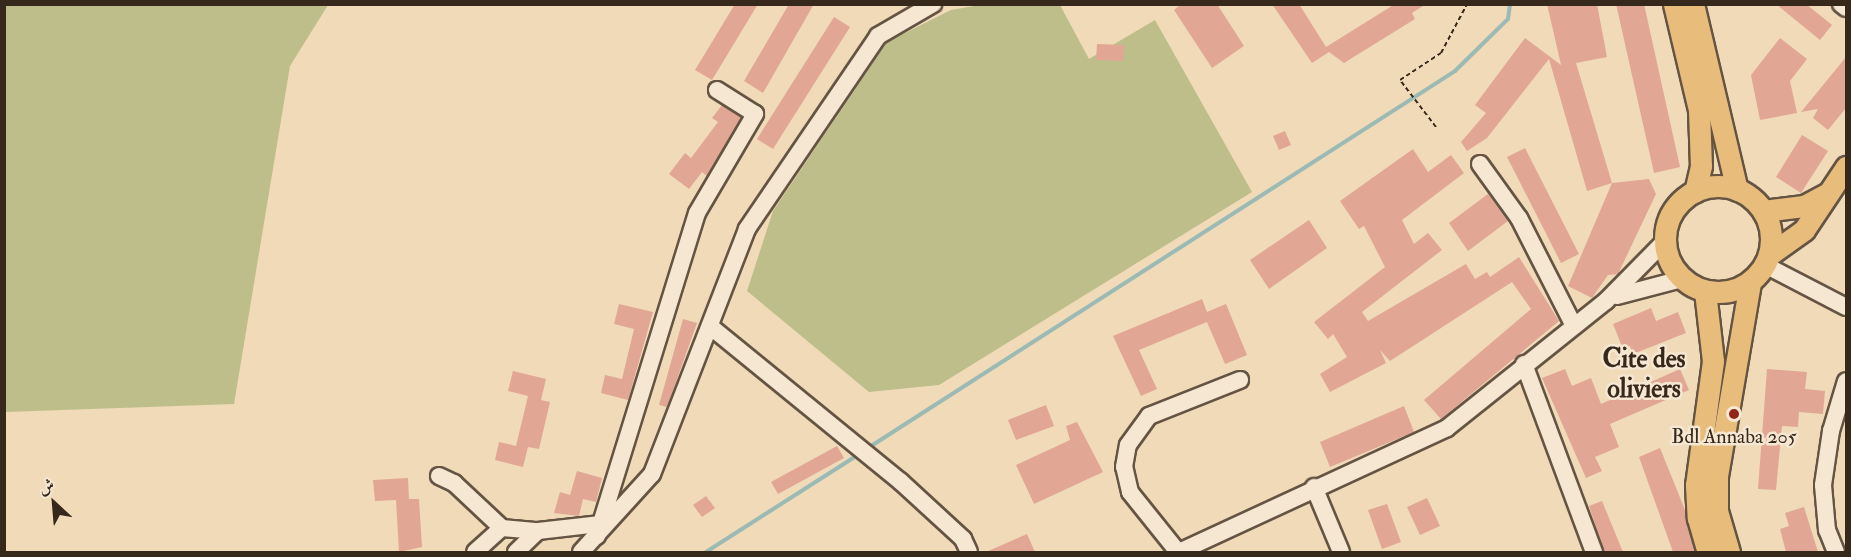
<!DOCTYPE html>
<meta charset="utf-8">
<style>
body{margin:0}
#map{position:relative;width:1851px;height:557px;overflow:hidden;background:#f0dab8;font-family:"IM FELL Double Pica",Amiri,serif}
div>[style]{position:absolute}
.green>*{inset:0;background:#bebe8b}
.stream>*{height:4px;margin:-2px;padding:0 2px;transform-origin:2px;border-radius:2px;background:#9bbab4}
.building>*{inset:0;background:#e1a794}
.path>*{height:2px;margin-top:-1px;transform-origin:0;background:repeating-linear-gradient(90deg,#37281c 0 4.5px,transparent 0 7.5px)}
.roads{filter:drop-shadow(2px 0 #655443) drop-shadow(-2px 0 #655443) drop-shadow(0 2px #655443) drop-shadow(0 -2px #655443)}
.minor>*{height:16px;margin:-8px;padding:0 8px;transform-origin:8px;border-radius:8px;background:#f5e7d1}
.major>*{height:21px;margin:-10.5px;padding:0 10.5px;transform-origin:10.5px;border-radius:10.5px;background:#e8bd7c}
.major>.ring{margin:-10.5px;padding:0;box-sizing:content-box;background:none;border:21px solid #e8bd7c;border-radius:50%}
.dots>*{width:16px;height:16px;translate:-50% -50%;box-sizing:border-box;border:3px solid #f5e7d1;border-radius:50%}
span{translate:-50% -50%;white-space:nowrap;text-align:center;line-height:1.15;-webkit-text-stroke:5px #f5e7d1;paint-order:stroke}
.poi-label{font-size:20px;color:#37281c}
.district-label{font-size:26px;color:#37281c;font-weight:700}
.frame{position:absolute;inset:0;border:6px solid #37281c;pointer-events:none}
.north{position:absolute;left:24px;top:473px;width:60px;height:60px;-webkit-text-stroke:4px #f5e7d1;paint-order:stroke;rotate:334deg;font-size:16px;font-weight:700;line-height:24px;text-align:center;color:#37281c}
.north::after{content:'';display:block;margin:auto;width:21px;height:27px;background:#37281c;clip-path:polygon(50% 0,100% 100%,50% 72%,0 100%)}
</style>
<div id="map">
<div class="green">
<i style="clip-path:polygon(4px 5px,328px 5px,290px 66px,234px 404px,5px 412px)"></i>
<i style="clip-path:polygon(980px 5px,1060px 5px,1089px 59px,1155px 20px,1252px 192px,939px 385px,869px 392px,747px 291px,773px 211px,887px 42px,951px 10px)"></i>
</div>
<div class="stream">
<i style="left:868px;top:448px;width:698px;rotate:-32.71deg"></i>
<i style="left:1455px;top:71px;width:74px;rotate:-44.5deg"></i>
<i style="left:1508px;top:19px;width:15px;rotate:-82deg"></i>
<i style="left:706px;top:552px;width:182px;rotate:-32.6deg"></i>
</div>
<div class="building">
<i style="clip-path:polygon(735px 4px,758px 4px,712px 80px,695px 70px)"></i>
<i style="clip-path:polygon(789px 4px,814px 4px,763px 93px,744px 81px)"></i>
<i style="clip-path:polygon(1181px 4px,1217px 4px,1244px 46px,1212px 68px,1174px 10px)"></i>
<i style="clip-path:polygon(1272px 4px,1299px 4px,1326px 47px,1395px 4px,1426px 4px,1412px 13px,1415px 19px,1344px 63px,1329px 52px,1312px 63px)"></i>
<i style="clip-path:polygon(1547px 4px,1597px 4px,1607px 57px,1576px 63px,1612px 183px,1587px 191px,1549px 59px,1487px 138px,1467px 151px,1461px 142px,1486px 113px,1475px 105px,1525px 38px,1561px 65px)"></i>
<i style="clip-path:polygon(1616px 4px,1644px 4px,1680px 167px,1654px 173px)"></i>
<i style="clip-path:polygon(1776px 4px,1806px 4px,1832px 25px,1820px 40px)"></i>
<i style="clip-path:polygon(834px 17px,850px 27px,773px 149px,757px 139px)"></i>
<i style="clip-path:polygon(1780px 38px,1807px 59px,1790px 81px,1797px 113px,1760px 120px,1751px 75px)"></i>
<i style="clip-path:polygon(1097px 44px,1124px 45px,1123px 61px,1096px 60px)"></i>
<i style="clip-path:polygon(1846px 57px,1846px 108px,1828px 130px,1813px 118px,1818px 109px,1801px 112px)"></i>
<i style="clip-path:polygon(722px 105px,741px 117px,707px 176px,702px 172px,689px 189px,669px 174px,685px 153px,691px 158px,718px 122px,712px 118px)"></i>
<i style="clip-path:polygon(1285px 131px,1291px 145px,1279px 150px,1273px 136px)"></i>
<i style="clip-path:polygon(1802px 135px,1828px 151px,1801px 193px,1776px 177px)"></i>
<i style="clip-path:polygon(1525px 148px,1579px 254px,1561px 263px,1507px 157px)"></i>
<i style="clip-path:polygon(1413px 149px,1428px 172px,1451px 155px,1464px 173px,1402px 220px,1414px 244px,1428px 233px,1442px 250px,1362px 312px,1368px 321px,1466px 264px,1475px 279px,1487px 272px,1490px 277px,1519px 257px,1559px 321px,1441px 419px,1424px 400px,1531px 309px,1512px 282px,1390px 361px,1380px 350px,1386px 363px,1330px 392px,1320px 374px,1347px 357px,1333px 334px,1328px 339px,1314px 322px,1385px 267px,1364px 226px,1359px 229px,1340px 201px)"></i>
<i style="clip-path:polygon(1649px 179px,1656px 194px,1618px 274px,1608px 275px,1592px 298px,1568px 286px,1612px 183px)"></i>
<i style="clip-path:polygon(1488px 194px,1508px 221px,1468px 251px,1449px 223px)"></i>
<i style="clip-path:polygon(1309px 220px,1327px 248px,1269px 289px,1250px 260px)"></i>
<i style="clip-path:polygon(1202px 299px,1207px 312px,1226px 304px,1247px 355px,1225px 364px,1207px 322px,1139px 350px,1157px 389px,1141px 396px,1113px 336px)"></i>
<i style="clip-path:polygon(619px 304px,653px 312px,628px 400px,601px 393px,605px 375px,622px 379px,634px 329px,614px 324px)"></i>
<i style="clip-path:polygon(1651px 308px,1656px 321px,1678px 312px,1686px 333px,1633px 354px,1630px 346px,1623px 349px,1613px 324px)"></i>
<i style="clip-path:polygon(683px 319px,697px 323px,667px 407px,659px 405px)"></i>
<i style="clip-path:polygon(1565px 369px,1572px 386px,1591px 378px,1601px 404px,1680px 369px,1689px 390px,1610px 424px,1619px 447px,1595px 457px,1602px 471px,1586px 478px,1542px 378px)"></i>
<i style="clip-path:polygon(1767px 369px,1807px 372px,1805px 389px,1825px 391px,1823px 414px,1799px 412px,1798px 427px,1782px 426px,1776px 490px,1758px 489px)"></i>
<i style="clip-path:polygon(513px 371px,546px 379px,541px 400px,550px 402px,539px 449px,528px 447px,523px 467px,495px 460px,499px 442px,516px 446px,528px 396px,508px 391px)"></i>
<i style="clip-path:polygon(1046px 405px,1054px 426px,1016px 440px,1008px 420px)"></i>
<i style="clip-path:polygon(1404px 406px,1414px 432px,1330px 467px,1320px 442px)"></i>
<i style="clip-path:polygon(1077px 422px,1103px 472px,1034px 504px,1016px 465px,1070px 440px,1066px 426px)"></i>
<i style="clip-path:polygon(837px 446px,844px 458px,778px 494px,771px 482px)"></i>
<i style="clip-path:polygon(1660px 448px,1685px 510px,1695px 552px,1673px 552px,1639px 457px)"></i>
<i style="clip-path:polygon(577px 471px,602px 478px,596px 502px,583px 499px,579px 516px,554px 513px,560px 492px,570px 495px)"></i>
<i style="clip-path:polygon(408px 478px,409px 499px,419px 499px,422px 547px,399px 552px,396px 500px,375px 501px,373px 480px)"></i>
<i style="clip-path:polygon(706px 496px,715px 508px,702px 517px,693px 505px)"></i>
<i style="clip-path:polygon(1427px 498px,1440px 526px,1420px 535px,1407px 507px)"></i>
<i style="clip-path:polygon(1602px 501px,1623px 552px,1604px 552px,1589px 506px)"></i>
<i style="clip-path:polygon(1387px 504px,1401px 542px,1382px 549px,1368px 510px)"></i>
<i style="clip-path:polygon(1804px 507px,1818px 552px,1786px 552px,1780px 529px,1789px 526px,1785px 513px)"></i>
<i style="clip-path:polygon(1027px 534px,1035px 552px,986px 552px)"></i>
</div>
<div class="path">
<i style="left:1436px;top:127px;width:59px;rotate:-127.5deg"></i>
<i style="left:1400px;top:80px;width:49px;rotate:-33.4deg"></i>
<i style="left:1441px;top:53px;width:55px;rotate:-62deg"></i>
</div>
<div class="roads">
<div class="minor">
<i style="left:1841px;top:4px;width:6px;rotate:39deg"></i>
<i style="left:1480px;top:164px;width:67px;rotate:54.2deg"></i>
<i style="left:1519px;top:218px;width:119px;rotate:63deg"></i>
<i style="left:1765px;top:265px;width:91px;rotate:27.4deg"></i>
<i style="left:1617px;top:296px;width:67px;rotate:-14.7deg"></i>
<i style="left:711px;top:327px;width:244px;rotate:39.2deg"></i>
<i style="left:900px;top:481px;width:86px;rotate:42.6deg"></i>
<i style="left:963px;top:539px;width:14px;rotate:65deg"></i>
<i style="left:1524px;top:364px;width:201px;rotate:69.6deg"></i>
<i style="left:439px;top:476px;width:17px;rotate:25deg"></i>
<i style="left:454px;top:483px;width:66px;rotate:43.2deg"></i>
<i style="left:502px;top:528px;width:36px;rotate:5deg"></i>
<i style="left:538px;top:531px;width:61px;rotate:-6.5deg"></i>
<i style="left:1314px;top:487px;width:70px;rotate:67.4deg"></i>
<i style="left:597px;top:536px;width:338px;rotate:-72.8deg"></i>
<i style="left:697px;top:213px;width:115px;rotate:-59.6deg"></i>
<i style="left:755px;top:114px;width:45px;rotate:-147.7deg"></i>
<i style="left:475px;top:552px;width:36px;rotate:-42deg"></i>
<i style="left:516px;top:552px;width:30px;rotate:-44deg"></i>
<i style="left:581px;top:552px;width:105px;rotate:-47.7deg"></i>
<i style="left:652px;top:474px;width:263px;rotate:-68.8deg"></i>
<i style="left:747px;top:229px;width:233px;rotate:-55.8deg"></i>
<i style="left:878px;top:36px;width:64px;rotate:-30.2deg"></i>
<i style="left:1178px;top:552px;width:77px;rotate:-128.7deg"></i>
<i style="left:1130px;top:492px;width:26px;rotate:-103deg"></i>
<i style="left:1124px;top:467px;width:22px;rotate:-80deg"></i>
<i style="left:1128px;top:445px;width:36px;rotate:-54deg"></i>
<i style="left:1149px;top:416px;width:98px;rotate:-21.6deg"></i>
<i style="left:1179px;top:552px;width:295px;rotate:-24.8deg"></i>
<i style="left:1447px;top:428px;width:203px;rotate:-38.6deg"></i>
<i style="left:1606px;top:301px;width:83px;rotate:-45.5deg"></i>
<i style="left:1836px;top:552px;width:24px;rotate:-112deg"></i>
<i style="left:1827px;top:530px;width:45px;rotate:-95.1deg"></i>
<i style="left:1823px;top:485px;width:55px;rotate:-81.6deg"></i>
<i style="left:1831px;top:431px;width:52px;rotate:-73.3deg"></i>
</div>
<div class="major">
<i style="left:1674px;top:4px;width:109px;rotate:76.7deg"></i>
<i style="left:1699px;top:110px;width:56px;rotate:88deg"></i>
<i style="left:1701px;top:166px;width:26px;rotate:103deg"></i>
<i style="left:1693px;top:4px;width:191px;rotate:76.7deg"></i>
<i class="ring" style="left:1665px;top:186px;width:85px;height:85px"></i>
<i style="left:1763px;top:211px;width:41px;rotate:-7deg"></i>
<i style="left:1804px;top:206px;width:27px;rotate:-28deg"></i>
<i style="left:1769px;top:255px;width:43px;rotate:-35.5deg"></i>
<i style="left:1804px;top:230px;width:76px;rotate:-56.3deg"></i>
<i style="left:1705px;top:291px;width:70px;rotate:83.5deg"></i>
<i style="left:1713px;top:361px;width:125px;rotate:97.8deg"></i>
<i style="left:1696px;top:485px;width:33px;rotate:87deg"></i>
<i style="left:1698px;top:518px;width:35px;rotate:74deg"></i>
<i style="left:1729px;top:552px;width:43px;rotate:-106.3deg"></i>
<i style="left:1717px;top:511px;width:35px;rotate:-90deg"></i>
<i style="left:1717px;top:476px;width:197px;rotate:-80.3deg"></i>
</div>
</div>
<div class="dots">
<i style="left:1734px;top:414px;background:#8f2418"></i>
</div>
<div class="poi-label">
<span style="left:1734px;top:436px">Bdl Annaba 205</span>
</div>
<div class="district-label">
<span style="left:1644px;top:375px">Cite des<br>oliviers</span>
</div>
<div class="frame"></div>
<div class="north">ش</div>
</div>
